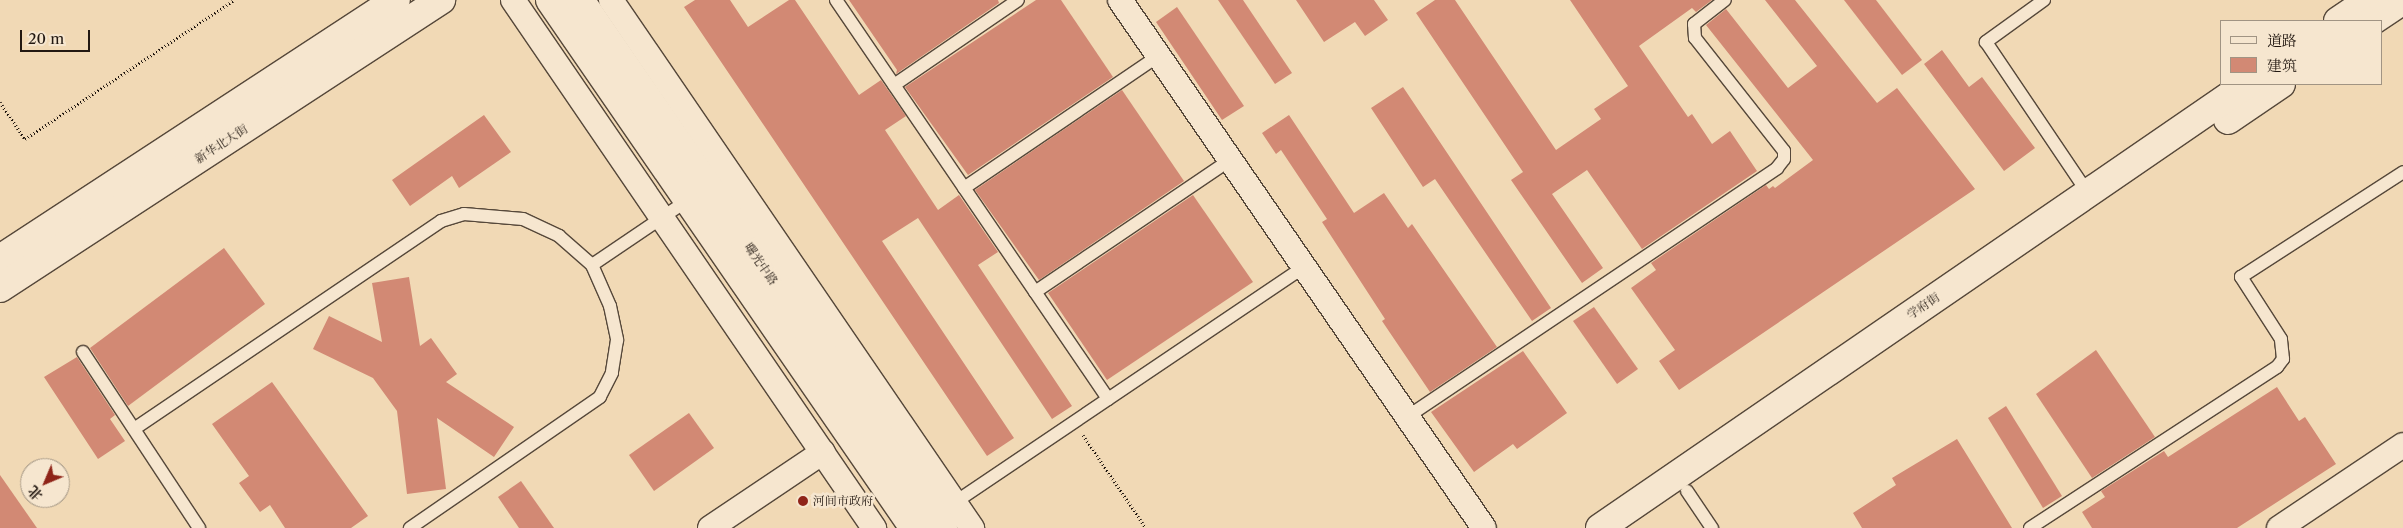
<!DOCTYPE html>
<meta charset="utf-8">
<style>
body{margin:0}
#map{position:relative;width:2403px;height:528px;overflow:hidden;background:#f1d9b5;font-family:"Libre Caslon Text","Noto Serif SC",serif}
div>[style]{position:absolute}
.building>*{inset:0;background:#d28974}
.path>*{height:3px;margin-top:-1.5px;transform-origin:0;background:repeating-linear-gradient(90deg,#221811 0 1px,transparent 0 3.5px)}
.roads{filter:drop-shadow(1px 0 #56483a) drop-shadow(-1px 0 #56483a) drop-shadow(0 1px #56483a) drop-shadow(0 -1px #56483a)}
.service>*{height:12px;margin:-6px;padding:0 6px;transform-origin:6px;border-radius:6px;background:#f6e6cf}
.minor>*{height:24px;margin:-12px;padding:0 12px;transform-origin:12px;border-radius:12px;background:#f6e6cf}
.tertiary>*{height:28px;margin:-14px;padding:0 14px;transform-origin:14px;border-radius:14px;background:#f6e6cf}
.secondary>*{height:28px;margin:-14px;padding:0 14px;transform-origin:14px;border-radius:14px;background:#f6e6cf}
.dots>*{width:14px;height:14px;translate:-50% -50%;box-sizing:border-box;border:2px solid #f6e6cf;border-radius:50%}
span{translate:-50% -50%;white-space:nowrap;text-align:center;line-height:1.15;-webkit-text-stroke:5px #f6e6cf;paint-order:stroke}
.street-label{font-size:12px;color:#221811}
.poi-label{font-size:12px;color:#221811}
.left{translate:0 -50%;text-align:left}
.legend{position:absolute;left:2220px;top:20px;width:162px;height:65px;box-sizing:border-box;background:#f6e6cf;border:1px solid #a19483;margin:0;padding:6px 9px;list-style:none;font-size:15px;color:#221811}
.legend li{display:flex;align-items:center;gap:10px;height:25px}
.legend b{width:25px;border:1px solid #a19483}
.north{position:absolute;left:20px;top:458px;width:50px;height:50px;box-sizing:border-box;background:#f6e6cf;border:1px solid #a19483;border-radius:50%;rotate:225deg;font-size:14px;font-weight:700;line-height:20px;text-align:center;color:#221811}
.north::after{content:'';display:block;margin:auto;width:18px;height:22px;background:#8f2418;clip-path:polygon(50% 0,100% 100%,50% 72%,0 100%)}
.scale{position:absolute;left:20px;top:30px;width:70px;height:22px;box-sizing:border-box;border:2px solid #221811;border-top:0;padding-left:6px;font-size:15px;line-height:18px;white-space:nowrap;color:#221811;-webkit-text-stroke:4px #f6e6cf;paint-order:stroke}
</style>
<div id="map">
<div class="building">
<i style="clip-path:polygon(695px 0,730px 0,748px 27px,789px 0,795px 0,859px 95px,881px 80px,906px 116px,885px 130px,938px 210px,959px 195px,998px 252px,978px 265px,1072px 406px,1052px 419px,918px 218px,882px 241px,1014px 438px,987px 456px,684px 7px)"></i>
<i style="clip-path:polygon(849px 0,998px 0,999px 3px,896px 74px,897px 70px)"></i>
<i style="clip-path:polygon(1036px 0,1061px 0,1113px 77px,968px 175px,905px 87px)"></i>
<i style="clip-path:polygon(1218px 0,1243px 0,1292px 73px,1275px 84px)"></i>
<i style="clip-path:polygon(1296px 0,1374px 0,1388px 20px,1365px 36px,1355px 22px,1324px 42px)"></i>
<i style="clip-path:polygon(1435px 0,1455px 0,1556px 150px,1601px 119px,1594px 109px,1628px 86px,1570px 0,1712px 0,1696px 12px,1692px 8px,1639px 46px,1688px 117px,1692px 114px,1712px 144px,1730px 131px,1757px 171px,1642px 249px,1587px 170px,1552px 194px,1603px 268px,1582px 283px,1511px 180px,1523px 172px,1416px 13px)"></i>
<i style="clip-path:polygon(1765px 0,1795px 0,1877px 103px,1897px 88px,1975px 189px,1679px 390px,1659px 361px,1675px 350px,1631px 288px,1656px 270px,1651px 263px,1766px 185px,1769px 189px,1773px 186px,1775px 188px,1813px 160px,1706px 25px,1726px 9px,1788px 88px,1817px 66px)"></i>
<i style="clip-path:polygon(1844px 0,1876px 0,1922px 60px,1902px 75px)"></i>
<i style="clip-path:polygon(1177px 7px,1244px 106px,1222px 120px,1156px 22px)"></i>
<i style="clip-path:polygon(1942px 50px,1969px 87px,1982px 77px,2035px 148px,2004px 171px,1924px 64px)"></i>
<i style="clip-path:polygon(1403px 87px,1551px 308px,1532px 321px,1435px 179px,1423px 187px,1371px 108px)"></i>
<i style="clip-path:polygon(1122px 90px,1184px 181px,1039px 280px,975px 190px)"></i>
<i style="clip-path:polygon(484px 115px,511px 152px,459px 188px,452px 176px,410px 206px,392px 180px)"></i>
<i style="clip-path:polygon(1289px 115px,1354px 213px,1384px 193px,1408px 228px,1412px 224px,1497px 347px,1430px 392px,1382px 321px,1385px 319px,1322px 222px,1327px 219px,1281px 150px,1276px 154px,1262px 133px)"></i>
<i style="clip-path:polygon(1193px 195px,1253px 282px,1107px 380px,1048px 293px)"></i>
<i style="clip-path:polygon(224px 248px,265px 304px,128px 406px,90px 348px)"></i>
<i style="clip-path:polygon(409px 277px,420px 346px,431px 338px,457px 374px,446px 382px,514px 427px,494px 457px,437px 418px,446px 489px,407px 494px,397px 411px,373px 378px,313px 349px,329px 316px,382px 342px,372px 283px)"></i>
<i style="clip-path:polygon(1594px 307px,1638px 369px,1617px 384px,1573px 321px)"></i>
<i style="clip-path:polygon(2096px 350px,2155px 437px,2092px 478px,2036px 394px)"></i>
<i style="clip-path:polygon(1523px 351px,1567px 413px,1517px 449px,1513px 444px,1474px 472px,1431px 412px)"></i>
<i style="clip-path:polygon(77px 357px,115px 415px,110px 419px,125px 441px,98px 459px,44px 377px)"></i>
<i style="clip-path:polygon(272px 382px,368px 516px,351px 528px,285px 528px,270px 505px,260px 512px,239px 483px,249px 476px,212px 424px)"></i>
<i style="clip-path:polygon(2277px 387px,2299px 421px,2305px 417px,2336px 464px,2237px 528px,2092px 528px,2082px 512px,2105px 497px,2101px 491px,2164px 451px,2168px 457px)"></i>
<i style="clip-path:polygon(2006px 406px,2062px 496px,2043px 508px,1988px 418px)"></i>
<i style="clip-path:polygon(689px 413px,714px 448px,654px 491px,629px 455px)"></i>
<i style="clip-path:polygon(1957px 439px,2012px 528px,1862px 528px,1853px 513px,1896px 485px,1892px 478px)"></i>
<i style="clip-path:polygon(0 475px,37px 528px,0 528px)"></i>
<i style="clip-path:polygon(521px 481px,554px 528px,519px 528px,498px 497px)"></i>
</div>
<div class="path">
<i style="left:0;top:102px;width:45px;rotate:56deg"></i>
<i style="left:25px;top:139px;width:251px;rotate:-33.6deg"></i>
<i style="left:1083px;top:435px;width:112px;rotate:55.9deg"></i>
</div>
<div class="roads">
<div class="service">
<i style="left:836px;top:0;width:483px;rotate:55.7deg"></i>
<i style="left:2044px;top:0;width:72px;rotate:144.1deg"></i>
<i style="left:1986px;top:42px;width:182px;rotate:56deg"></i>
<i style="left:894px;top:85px;width:150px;rotate:-34.4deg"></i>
<i style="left:964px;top:188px;width:235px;rotate:-34.2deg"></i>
<i style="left:592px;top:265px;width:116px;rotate:-34.1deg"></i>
<i style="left:1035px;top:292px;width:235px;rotate:-34.1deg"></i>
<i style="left:83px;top:352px;width:211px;rotate:56.6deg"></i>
<i style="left:1407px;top:417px;width:446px;rotate:-33.9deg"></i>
<i style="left:1777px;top:168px;width:11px;rotate:-52deg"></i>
<i style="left:1784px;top:159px;width:8px;rotate:-90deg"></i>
<i style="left:1784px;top:151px;width:144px;rotate:-128.2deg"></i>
<i style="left:1695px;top:38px;width:14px;rotate:-94deg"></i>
<i style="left:1694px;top:24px;width:39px;rotate:-38deg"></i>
<i style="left:134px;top:429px;width:371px;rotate:-34.1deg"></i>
<i style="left:441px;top:221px;width:24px;rotate:-17deg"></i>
<i style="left:464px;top:214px;width:59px;rotate:4.8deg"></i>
<i style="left:523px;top:219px;width:40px;rotate:25deg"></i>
<i style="left:559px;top:236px;width:44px;rotate:41.3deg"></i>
<i style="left:592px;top:265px;width:45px;rotate:66.3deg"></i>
<i style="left:610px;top:306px;width:35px;rotate:78deg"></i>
<i style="left:617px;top:340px;width:33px;rotate:99deg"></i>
<i style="left:612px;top:373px;width:27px;rotate:117deg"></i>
<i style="left:600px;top:397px;width:231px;rotate:145.4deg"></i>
<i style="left:1687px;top:491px;width:45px;rotate:56deg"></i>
<i style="left:954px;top:503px;width:422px;rotate:-34deg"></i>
<i style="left:2030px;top:528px;width:295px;rotate:-33.1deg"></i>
<i style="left:2277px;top:367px;width:10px;rotate:-53deg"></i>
<i style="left:2283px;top:359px;width:20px;rotate:-96deg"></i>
<i style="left:2281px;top:339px;width:74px;rotate:-122.8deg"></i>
<i style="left:2241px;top:277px;width:193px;rotate:-32.9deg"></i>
</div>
<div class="minor">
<i style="left:513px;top:0;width:640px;rotate:55.64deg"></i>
<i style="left:611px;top:0;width:640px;rotate:55.64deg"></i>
<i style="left:1120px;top:0;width:641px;rotate:55.42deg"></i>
<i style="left:710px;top:528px;width:136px;rotate:-33.9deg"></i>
<i style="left:2279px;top:528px;width:149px;rotate:-33.8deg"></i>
</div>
<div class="tertiary">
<i style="left:2338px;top:21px;width:37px;rotate:-34deg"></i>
<i style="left:2372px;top:21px;width:37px;rotate:-34deg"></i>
<i style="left:2228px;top:120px;width:64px;rotate:-34.2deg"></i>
<i style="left:1600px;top:528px;width:785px;rotate:-34.46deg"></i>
</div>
<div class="secondary">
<i style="left:550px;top:0;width:641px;rotate:55.42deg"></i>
<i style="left:580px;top:0;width:641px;rotate:55.49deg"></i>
<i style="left:0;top:259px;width:473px;rotate:-33.2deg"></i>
<i style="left:0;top:288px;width:527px;rotate:-33.15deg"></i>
</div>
</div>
<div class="dots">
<i style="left:803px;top:501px;background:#8f2418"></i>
</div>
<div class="street-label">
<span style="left:221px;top:144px;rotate:-33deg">新华北大街</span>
<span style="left:761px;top:264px;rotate:55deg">曙光中路</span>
<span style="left:1923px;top:306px;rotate:-34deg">学府街</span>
</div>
<div class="poi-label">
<span class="left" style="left:813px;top:501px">河间市政府</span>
</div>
<ul class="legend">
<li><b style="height:6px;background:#f6e6cf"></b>道路</li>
<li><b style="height:14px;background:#d28974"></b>建筑</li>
</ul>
<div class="north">北</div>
<div class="scale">20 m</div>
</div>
